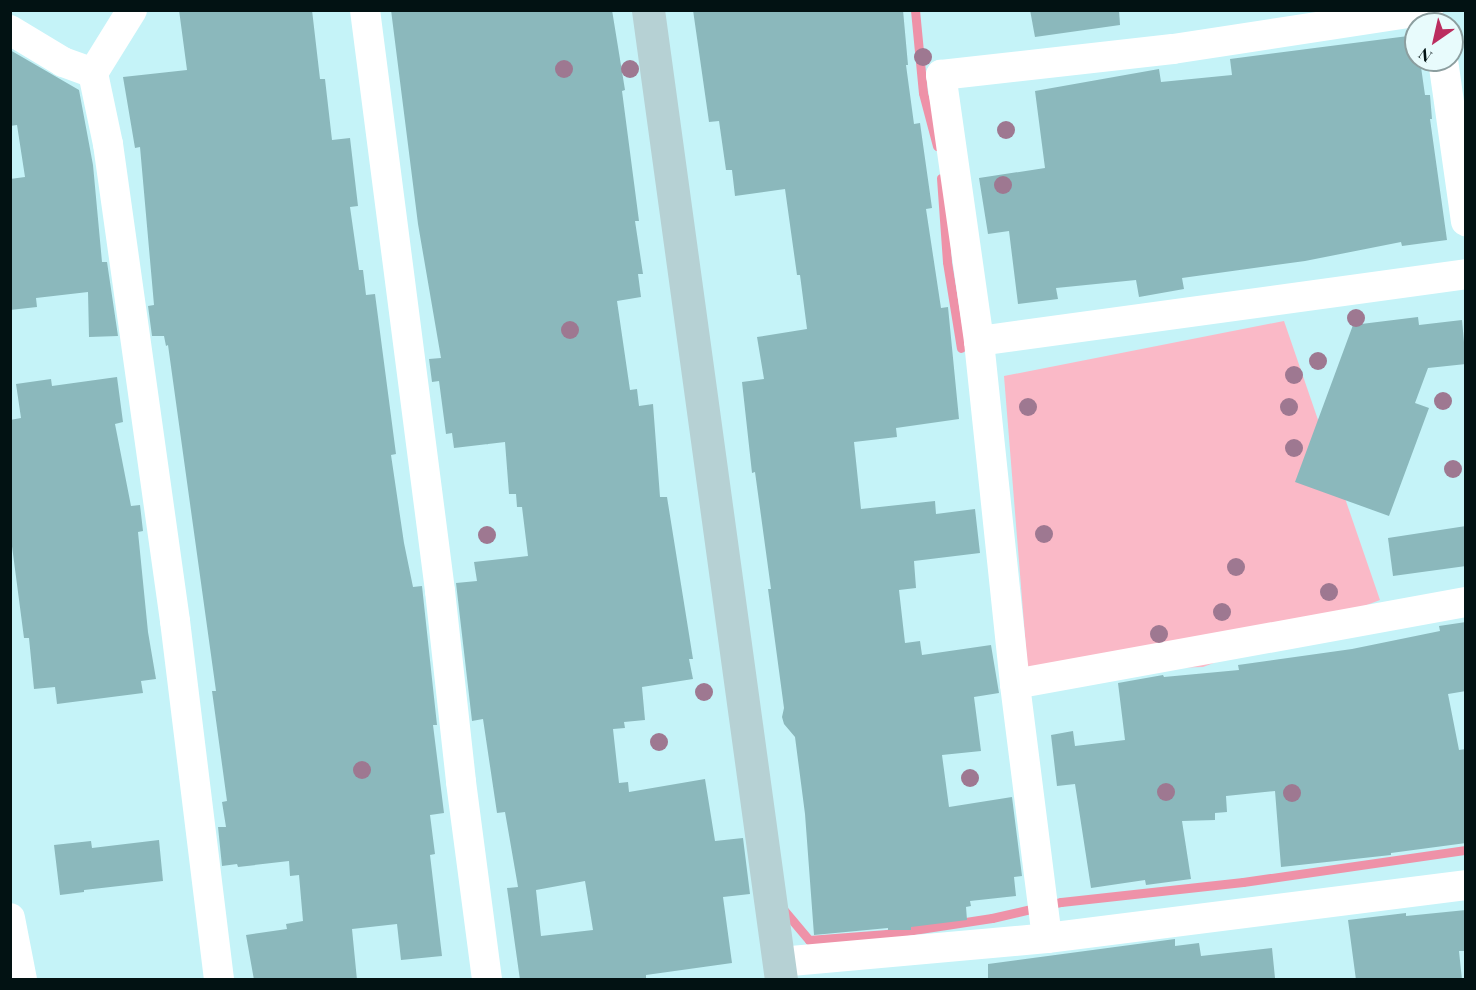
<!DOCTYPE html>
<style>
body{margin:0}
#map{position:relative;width:1476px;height:990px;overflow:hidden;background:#c5f3f8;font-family:"Playfair Display",serif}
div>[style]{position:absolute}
.green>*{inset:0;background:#fab9c7}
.stream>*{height:9px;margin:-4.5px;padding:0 4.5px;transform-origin:4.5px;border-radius:4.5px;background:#ee92a8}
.building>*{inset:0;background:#8bb8bc}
.street>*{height:30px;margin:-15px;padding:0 15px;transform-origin:15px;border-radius:15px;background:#fff}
.secondary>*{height:33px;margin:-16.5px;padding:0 16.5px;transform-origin:16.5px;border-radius:16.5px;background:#b6d1d4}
.trees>*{width:18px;height:18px;margin:-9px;border-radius:50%;background:#9e7891}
span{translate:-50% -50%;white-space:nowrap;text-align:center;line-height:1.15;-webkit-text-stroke:4.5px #e8fbfc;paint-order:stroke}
.frame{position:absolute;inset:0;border:12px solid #021213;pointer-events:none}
.north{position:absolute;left:1404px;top:12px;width:60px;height:60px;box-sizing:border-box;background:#e8fbfc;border:2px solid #8c9e9f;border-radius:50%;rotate:214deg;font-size:16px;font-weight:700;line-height:24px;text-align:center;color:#021213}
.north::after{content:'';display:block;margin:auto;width:21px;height:27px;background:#bb2d5f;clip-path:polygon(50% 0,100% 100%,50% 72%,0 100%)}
</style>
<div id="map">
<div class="green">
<i style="clip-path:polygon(1284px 321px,1380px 600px,1203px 667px,1028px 673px,1004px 376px)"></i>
</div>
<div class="stream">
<i style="left:915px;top:10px;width:83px;rotate:84.5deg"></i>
<i style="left:923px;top:93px;width:55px;rotate:75.2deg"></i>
<i style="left:941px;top:178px;width:84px;rotate:85.9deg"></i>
<i style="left:947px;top:262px;width:87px;rotate:80.8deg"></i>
<i style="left:782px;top:908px;width:42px;rotate:49.8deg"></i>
<i style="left:809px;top:940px;width:78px;rotate:-4.4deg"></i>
<i style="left:887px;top:934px;width:106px;rotate:-8.7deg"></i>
<i style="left:992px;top:918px;width:71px;rotate:-13.1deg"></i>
<i style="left:1061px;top:902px;width:183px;rotate:-6.3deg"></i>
<i style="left:1243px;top:882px;width:225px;rotate:-8.2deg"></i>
</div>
<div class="building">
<i style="clip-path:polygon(179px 10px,312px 10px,320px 79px,325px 79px,332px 140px,350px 138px,358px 206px,350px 207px,359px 270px,363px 270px,366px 295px,375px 294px,396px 454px,391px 455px,404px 543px,413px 587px,422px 586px,437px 725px,433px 725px,444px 813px,430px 815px,435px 854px,430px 855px,442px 956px,401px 960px,397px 924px,352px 929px,357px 980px,254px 980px,246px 935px,287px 929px,286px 924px,303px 921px,299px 875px,290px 876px,289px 861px,238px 867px,237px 864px,222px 866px,218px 827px,226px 827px,222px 802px,227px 801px,212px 691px,216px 691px,168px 345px,166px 346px,164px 336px,152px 336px,148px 306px,154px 305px,140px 147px,135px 148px,123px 77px,187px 70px)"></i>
<i style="clip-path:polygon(evenodd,391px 10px,612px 10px,625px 90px,622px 91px,639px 221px,635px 221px,643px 274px,638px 274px,641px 297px,617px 301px,630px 390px,637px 389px,639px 406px,653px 404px,660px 497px,667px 497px,693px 659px,689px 659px,693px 679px,642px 687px,645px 720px,624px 722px,625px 728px,613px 729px,619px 783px,628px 782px,629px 792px,705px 779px,715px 841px,743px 838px,750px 894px,723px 897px,732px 963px,646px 975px,646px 980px,520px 980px,507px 888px,518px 887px,505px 812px,497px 813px,483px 719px,472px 721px,456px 583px,477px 581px,474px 562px,528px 556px,522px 507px,517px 507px,516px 494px,509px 494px,505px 442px,454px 448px,452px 433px,446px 434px,439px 381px,432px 382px,429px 359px,441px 358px,418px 224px,391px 10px,585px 881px,593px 930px,541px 936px,536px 890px,585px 881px)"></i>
<i style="clip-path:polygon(693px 10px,903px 10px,908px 65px,906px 65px,914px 124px,920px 123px,932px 208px,926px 209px,941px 308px,948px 307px,959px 419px,896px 428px,897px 437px,854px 442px,861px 509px,935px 501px,936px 514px,975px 509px,980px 553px,914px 561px,916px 588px,899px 590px,905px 643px,920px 641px,922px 655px,991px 645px,999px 693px,974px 697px,981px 751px,942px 755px,949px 807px,1012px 797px,1022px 876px,1014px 877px,1016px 896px,970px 901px,971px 906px,966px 907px,967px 920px,911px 927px,911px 930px,888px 930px,888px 928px,814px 935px,805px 814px,795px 737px,784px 724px,782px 717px,784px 708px,768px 589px,771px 589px,755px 472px,752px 473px,742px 382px,764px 379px,757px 337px,807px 329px,800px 275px,797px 275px,785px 189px,735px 196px,732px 170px,726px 170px,719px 121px,709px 122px)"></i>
<i style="clip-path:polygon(1030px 10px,1119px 10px,1120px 25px,1035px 37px)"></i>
<i style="clip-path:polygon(1416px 35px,1416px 60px,1420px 60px,1425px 95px,1430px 95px,1432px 119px,1430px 119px,1447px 240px,1402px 246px,1401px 242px,1305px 261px,1182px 278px,1184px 289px,1139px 297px,1136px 280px,1056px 288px,1058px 299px,1018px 304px,1009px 231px,988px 234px,979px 178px,1045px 168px,1035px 91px,1159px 69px,1161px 82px,1232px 75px,1230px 59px)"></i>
<i style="clip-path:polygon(10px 50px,79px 90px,93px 165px,102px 262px,107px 262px,118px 336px,89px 337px,88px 292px,36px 298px,37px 307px,10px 310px,10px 179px,25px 177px,17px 125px,10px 126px)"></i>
<i style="clip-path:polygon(1418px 317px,1419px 325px,1462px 320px,1466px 364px,1428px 368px,1415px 403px,1429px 408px,1389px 516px,1295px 482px,1353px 325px)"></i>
<i style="clip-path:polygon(117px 377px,123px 422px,115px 424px,131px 506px,140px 505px,143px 531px,138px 532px,148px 632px,156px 679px,141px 681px,143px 693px,57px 704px,55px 687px,34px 689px,29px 638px,24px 638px,10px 531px,10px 420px,21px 418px,16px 384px,51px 379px,52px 386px)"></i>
<i style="clip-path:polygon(1466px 526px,1466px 566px,1393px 576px,1388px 538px)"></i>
<i style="clip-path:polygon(1466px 622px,1466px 691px,1448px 694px,1459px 750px,1466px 749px,1466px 843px,1391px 853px,1391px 855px,1281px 867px,1275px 791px,1226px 796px,1227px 812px,1215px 813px,1215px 820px,1182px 821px,1191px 879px,1146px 885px,1145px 880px,1091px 888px,1075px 784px,1057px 786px,1051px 735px,1073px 731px,1075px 746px,1125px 740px,1118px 683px,1163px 675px,1164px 677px,1239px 670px,1238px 665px,1352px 649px,1440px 631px,1439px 626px)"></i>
<i style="clip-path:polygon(159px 840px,163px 881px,84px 890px,84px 892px,60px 895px,54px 845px,91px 841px,92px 848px)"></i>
<i style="clip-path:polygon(1466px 910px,1466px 951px,1459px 951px,1462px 980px,1356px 980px,1348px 920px,1406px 913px,1406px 916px)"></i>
<i style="clip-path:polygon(1175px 939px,1175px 946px,1199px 943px,1201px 956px,1272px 948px,1275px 978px,988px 980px,988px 964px)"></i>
</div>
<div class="street">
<i style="left:132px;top:10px;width:74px;rotate:121.8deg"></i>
<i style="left:93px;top:73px;width:73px;rotate:78.1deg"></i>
<i style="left:108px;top:144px;width:482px;rotate:82deg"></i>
<i style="left:175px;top:621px;width:362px;rotate:83deg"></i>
<i style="left:365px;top:10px;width:586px;rotate:82.64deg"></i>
<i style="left:440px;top:591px;width:192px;rotate:83.7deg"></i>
<i style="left:461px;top:782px;width:200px;rotate:82.5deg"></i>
<i style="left:10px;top:30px;width:62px;rotate:31.1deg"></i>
<i style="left:63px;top:62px;width:32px;rotate:20deg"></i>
<i style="left:1443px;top:60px;width:163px;rotate:81.9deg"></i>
<i style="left:979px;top:341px;width:492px;rotate:-7.8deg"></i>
<i style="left:1015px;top:684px;width:458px;rotate:-10.3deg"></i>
<i style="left:10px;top:918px;width:63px;rotate:79deg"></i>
<i style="left:1047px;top:938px;width:256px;rotate:-97.2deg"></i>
<i style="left:1015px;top:684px;width:345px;rotate:-96deg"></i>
<i style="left:979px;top:341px;width:269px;rotate:-98.1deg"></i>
<i style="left:941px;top:75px;width:233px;rotate:-6.4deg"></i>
<i style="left:1173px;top:49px;width:258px;rotate:-8.7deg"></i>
<i style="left:780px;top:962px;width:268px;rotate:-5.1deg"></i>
<i style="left:1047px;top:938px;width:422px;rotate:-7.2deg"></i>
</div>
<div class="secondary">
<i style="left:648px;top:10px;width:979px;rotate:82.19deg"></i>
</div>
<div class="trees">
<i style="left:923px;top:57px"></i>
<i style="left:564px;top:69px"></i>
<i style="left:630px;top:69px"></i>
<i style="left:1006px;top:130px"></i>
<i style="left:1003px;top:185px"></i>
<i style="left:1356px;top:318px"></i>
<i style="left:570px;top:330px"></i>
<i style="left:1318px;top:361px"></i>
<i style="left:1294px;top:375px"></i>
<i style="left:1443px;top:401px"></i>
<i style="left:1028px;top:407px"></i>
<i style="left:1289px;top:407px"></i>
<i style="left:1294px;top:448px"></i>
<i style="left:1453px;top:469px"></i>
<i style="left:1044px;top:534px"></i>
<i style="left:487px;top:535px"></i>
<i style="left:1236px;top:567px"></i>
<i style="left:1329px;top:592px"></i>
<i style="left:1222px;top:612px"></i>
<i style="left:1159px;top:634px"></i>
<i style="left:704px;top:692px"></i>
<i style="left:659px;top:742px"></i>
<i style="left:362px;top:770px"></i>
<i style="left:970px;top:778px"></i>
<i style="left:1166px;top:792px"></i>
<i style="left:1292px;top:793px"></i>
</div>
<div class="frame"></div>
<div class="north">N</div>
</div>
